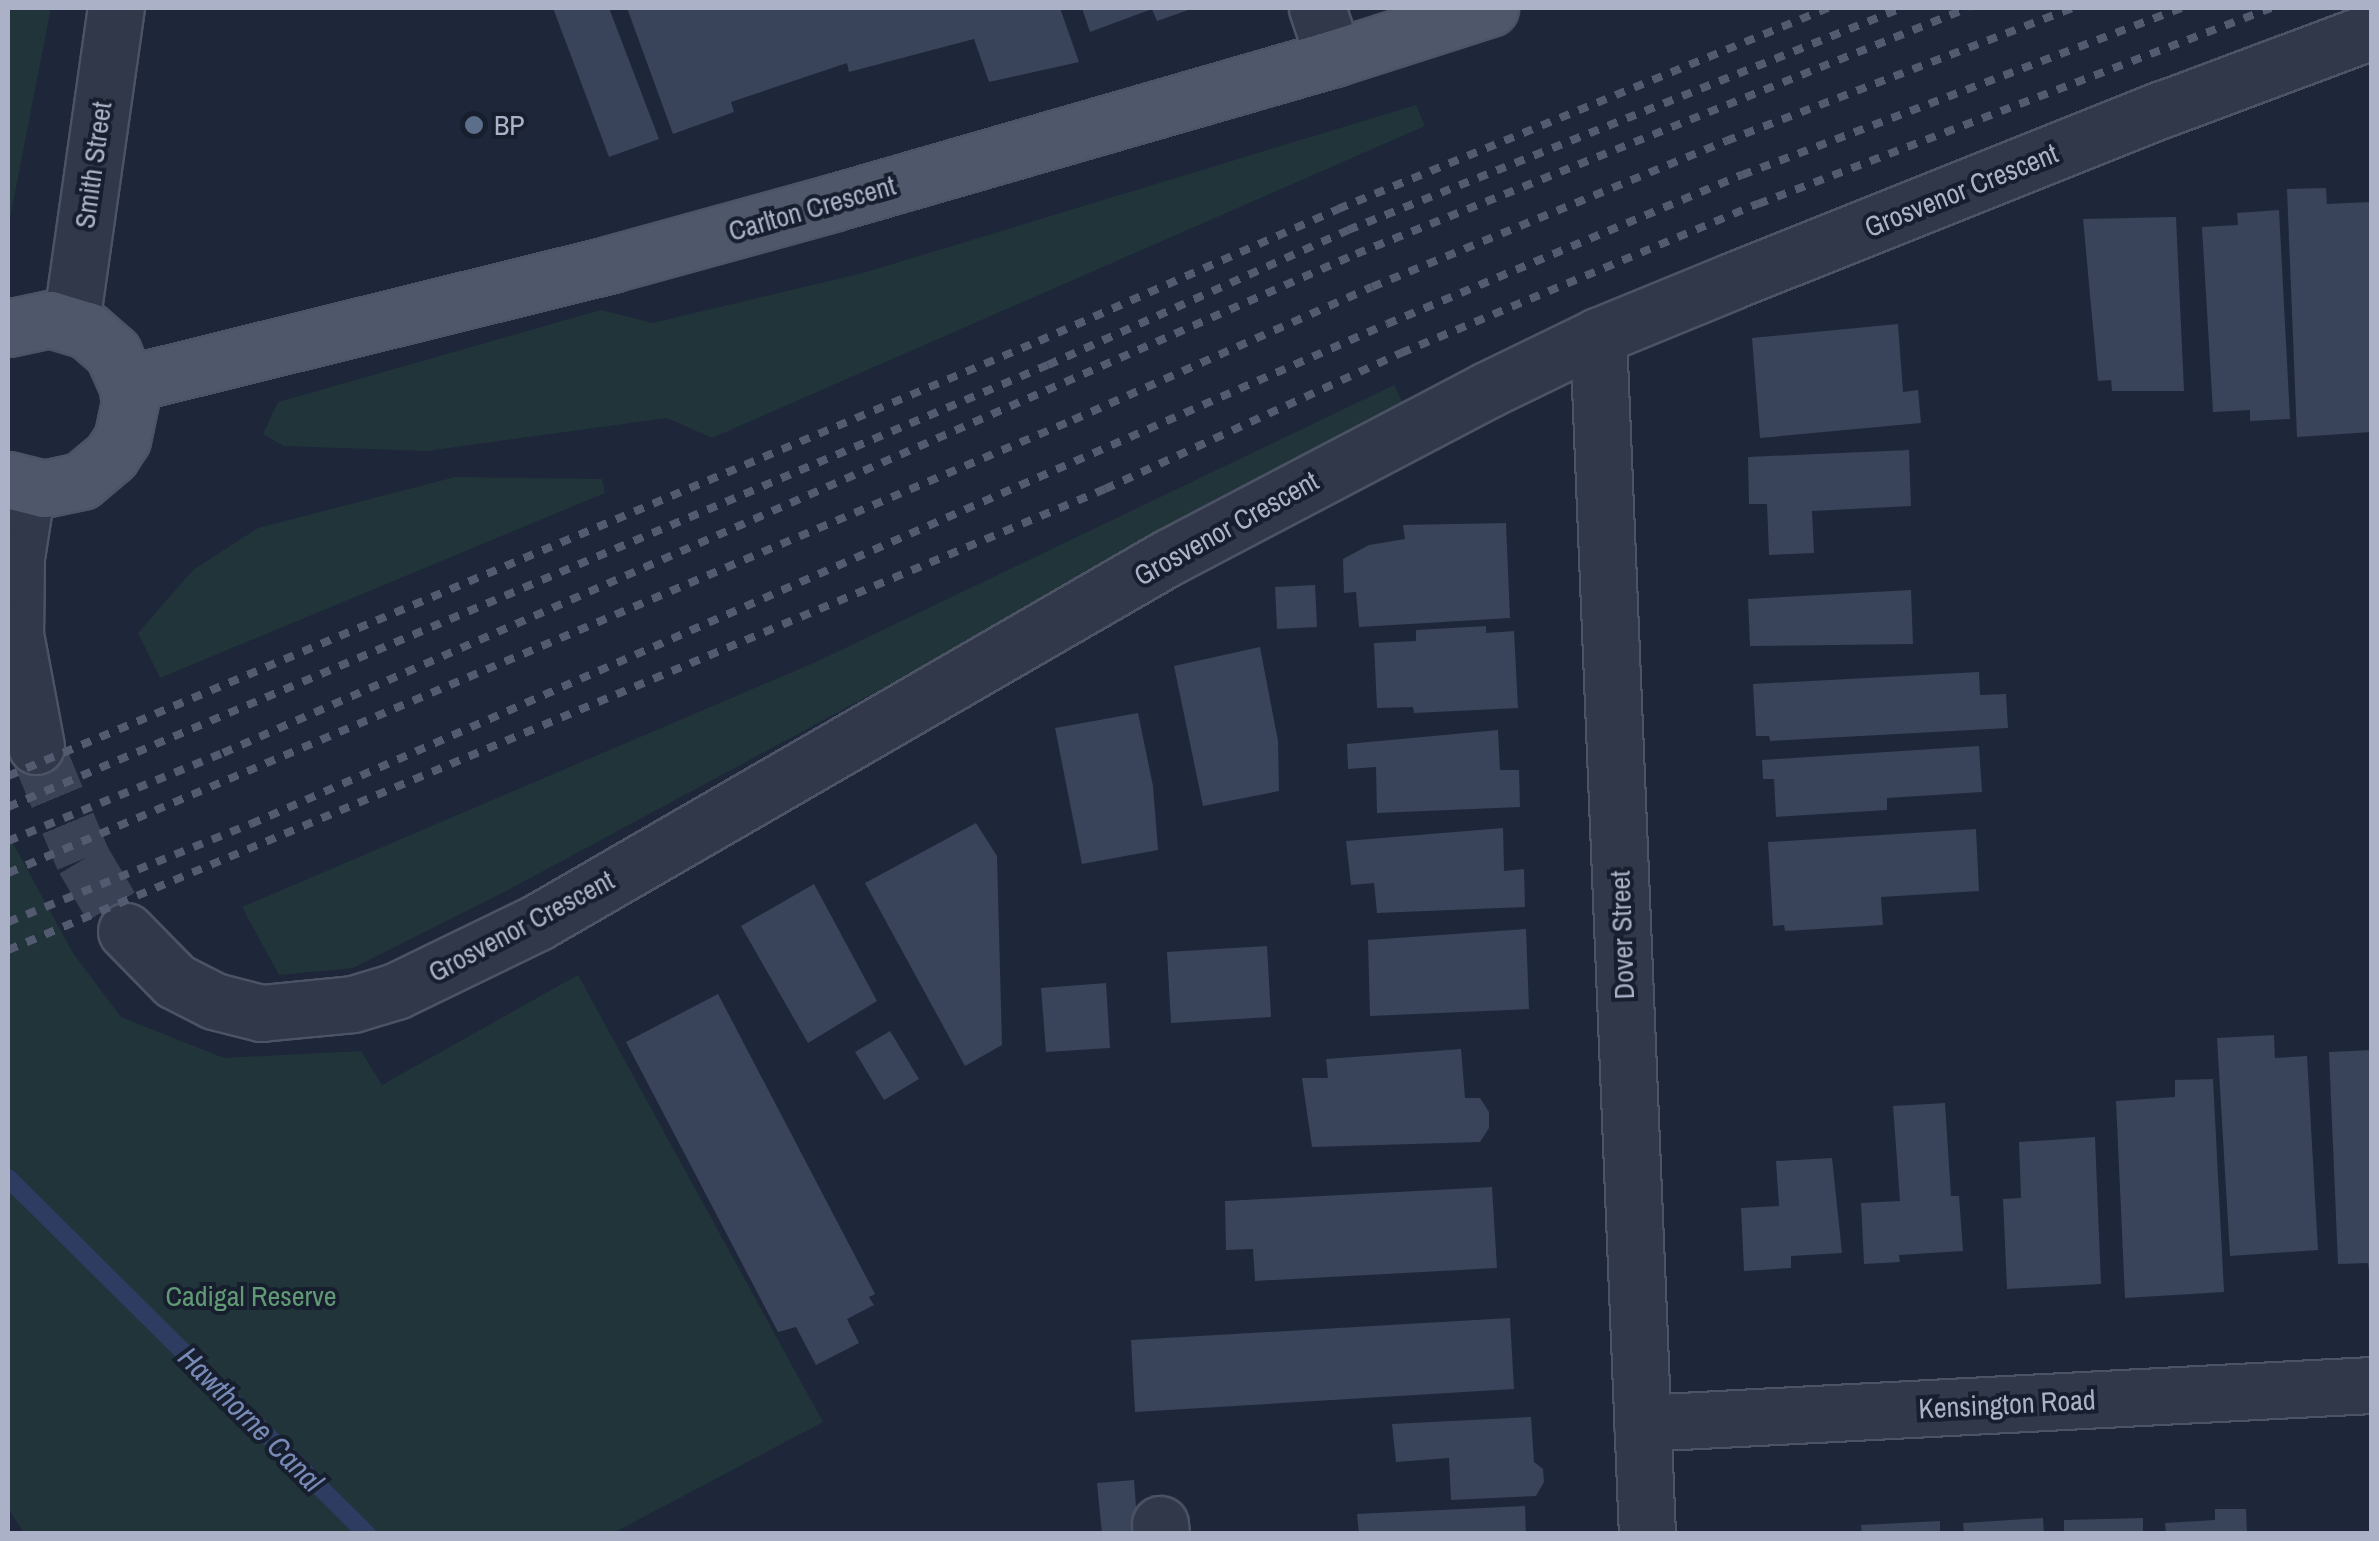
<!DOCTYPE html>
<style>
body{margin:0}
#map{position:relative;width:2379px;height:1541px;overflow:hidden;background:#1e2639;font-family:"Archivo Narrow",sans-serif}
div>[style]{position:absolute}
.green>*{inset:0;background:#20343a}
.stream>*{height:18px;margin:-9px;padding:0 9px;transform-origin:9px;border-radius:9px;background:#2d3c60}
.building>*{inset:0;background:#39435a}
.minor-tunnel>*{height:55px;margin-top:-27.5px;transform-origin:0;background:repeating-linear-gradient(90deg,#3a4255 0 55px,transparent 0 83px)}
.roads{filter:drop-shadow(2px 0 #4c5365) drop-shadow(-2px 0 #4c5365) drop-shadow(0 2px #4c5365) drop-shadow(0 -2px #4c5365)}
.minor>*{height:55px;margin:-27.5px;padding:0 27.5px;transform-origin:27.5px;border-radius:27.5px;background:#313849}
.major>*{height:55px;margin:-27.5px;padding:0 27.5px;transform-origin:27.5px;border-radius:27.5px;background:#4f576a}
.rail>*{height:8px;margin-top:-4px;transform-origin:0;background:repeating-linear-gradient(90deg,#535b71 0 10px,transparent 0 20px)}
.dots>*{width:28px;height:28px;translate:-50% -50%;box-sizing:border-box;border:5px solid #171e2e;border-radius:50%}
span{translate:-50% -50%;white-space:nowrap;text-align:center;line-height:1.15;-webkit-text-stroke:8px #171e2e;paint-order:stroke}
.poi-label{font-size:28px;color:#abb2c7}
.left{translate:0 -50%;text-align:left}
.street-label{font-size:28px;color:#abb2c7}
.park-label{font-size:28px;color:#619975}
.water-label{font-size:30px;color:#788bb7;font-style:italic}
.frame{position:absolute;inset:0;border:10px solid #abb2c7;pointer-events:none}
</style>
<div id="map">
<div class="green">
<i style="clip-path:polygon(8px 8px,51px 8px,8px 228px)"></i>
<i style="clip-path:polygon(1416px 105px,1425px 126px,712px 438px,667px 418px,427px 451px,284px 446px,263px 434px,278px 402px,601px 310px,653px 323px,863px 273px)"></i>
<i style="clip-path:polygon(1394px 385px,1405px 407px,506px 891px,353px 968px,279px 975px,242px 907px,818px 661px)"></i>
<i style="clip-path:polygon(455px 477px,602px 479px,605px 493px,160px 678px,138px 633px,193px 570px,258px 528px)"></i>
<i style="clip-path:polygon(8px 834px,73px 953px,121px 1017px,224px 1058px,361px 1051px,382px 1085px,578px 975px,823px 1422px,613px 1533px,24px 1533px,8px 1508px)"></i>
</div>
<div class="stream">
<i style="left:8px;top:1178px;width:506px;rotate:44.76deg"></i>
</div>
<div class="building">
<i style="clip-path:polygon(553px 8px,609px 8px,659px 139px,609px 157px)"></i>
<i style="clip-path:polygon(627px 8px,1060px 8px,1079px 62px,989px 82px,974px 39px,849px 72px,847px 63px,731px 102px,734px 112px,673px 134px)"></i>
<i style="clip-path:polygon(1082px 8px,1194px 8px,1157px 21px,1152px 9px,1090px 32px)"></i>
<i style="clip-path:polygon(2326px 188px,2327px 204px,2370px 202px,2372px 432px,2297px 437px,2287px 189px)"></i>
<i style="clip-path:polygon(2279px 210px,2290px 419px,2250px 421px,2250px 410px,2213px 412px,2202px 227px,2238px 225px,2237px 213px)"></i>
<i style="clip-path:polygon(2176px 217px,2184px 391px,2112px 391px,2111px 380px,2098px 381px,2083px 219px)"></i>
<i style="clip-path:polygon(1898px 324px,1903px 392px,1918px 390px,1921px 423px,1760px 438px,1752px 338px)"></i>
<i style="clip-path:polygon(1909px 450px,1911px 506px,1812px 511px,1814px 553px,1769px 555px,1767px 504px,1749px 504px,1748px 457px)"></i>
<i style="clip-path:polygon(1506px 523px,1510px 618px,1359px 627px,1356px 592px,1344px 593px,1343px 559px,1369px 545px,1405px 539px,1403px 525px)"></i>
<i style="clip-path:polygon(1315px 585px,1317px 627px,1277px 629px,1275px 587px)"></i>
<i style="clip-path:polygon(1911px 590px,1913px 644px,1750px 646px,1748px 599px)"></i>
<i style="clip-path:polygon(1486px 626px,1486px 633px,1514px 631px,1518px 708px,1414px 713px,1413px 707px,1377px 708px,1374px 643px,1416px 641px,1416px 630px)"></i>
<i style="clip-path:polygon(1260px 647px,1278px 741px,1279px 791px,1203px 806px,1174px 666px)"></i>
<i style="clip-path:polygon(1979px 672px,1980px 695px,2006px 694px,2008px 728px,1770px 741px,1769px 736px,1756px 736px,1753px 684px)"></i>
<i style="clip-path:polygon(1138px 713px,1153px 786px,1158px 850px,1082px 864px,1055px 728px)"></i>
<i style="clip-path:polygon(1498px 730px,1500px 770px,1519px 770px,1520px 807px,1377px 813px,1376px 767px,1348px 769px,1347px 744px)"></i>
<i style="clip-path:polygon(1979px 746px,1982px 792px,1887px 798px,1887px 810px,1776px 817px,1774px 779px,1763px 779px,1762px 760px)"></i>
<i style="clip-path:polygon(976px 823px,997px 856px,1002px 1045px,965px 1066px,865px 883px)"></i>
<i style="clip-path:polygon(1503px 828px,1504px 871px,1524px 869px,1525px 907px,1377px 913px,1374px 883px,1351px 885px,1346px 841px)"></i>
<i style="clip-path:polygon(1976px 829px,1979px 891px,1881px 897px,1883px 925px,1785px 931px,1784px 925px,1773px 926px,1768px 842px)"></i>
<i style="clip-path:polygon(814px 884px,877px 1001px,808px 1043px,741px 926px)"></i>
<i style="clip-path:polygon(1526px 929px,1529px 1009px,1370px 1016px,1368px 940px)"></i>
<i style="clip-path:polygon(1267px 946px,1271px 1017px,1171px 1023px,1167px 952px)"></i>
<i style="clip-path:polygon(1106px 983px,1110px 1048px,1046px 1052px,1041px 988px)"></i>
<i style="clip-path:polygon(718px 994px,875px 1294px,869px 1297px,874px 1305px,847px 1319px,859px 1343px,816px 1365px,796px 1327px,778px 1332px,626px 1042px)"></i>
<i style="clip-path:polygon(890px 1031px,919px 1079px,884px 1100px,855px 1052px)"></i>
<i style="clip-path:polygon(2274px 1035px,2275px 1058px,2307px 1056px,2318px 1250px,2230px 1256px,2217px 1038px)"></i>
<i style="clip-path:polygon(1461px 1049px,1465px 1098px,1480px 1098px,1489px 1112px,1489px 1128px,1480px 1142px,1312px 1147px,1302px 1078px,1328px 1078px,1326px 1059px)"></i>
<i style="clip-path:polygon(2372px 1050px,2372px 1272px,2369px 1272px,2368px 1263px,2338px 1264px,2329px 1052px)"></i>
<i style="clip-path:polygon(2213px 1079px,2224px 1292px,2125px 1298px,2116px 1101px,2175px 1097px,2175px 1080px)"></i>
<i style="clip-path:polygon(1945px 1103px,1951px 1196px,1959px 1196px,1963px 1251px,1899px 1255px,1900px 1262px,1864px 1264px,1861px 1203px,1900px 1201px,1893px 1106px)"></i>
<i style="clip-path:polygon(2095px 1137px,2101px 1284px,2007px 1289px,2003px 1199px,2021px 1198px,2019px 1142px)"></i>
<i style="clip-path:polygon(1832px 1158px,1842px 1253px,1791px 1256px,1791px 1268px,1744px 1271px,1741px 1208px,1779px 1206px,1776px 1161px)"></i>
<i style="clip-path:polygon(1492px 1187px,1497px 1268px,1255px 1281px,1253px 1249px,1226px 1250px,1225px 1201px)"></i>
<i style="clip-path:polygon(1510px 1318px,1514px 1389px,1135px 1412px,1131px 1340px)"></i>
<i style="clip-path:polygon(1531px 1417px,1534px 1462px,1543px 1469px,1544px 1482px,1536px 1496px,1451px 1500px,1449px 1458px,1396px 1462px,1392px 1424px)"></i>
<i style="clip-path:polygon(1134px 1480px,1138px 1534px,1102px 1534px,1097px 1483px)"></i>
<i style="clip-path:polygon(1525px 1506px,1526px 1534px,1359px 1534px,1357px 1514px)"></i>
<i style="clip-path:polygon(2215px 1509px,2246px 1509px,2247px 1534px,2166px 1534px,2165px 1523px,2215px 1520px)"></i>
<i style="clip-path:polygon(2043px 1518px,2044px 1534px,1964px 1534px,1963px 1523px)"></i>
<i style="clip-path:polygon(2143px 1518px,2143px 1534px,2064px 1534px,2064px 1520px)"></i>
<i style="clip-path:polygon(1940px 1521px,1940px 1534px,1862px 1534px,1861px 1525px)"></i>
</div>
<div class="minor-tunnel">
<i style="left:36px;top:746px;width:122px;rotate:67.4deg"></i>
<i style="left:83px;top:859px;width:84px;rotate:59.2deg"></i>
</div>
<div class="roads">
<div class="minor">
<i style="left:1317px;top:8px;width:53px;rotate:71.2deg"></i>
<i style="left:71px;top:323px;width:318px;rotate:-81.9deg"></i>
<i style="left:1598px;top:336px;width:1199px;rotate:87.66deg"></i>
<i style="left:27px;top:487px;width:71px;rotate:98.9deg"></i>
<i style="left:16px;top:557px;width:77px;rotate:90.7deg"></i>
<i style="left:15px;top:634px;width:114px;rotate:79.4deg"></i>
<i style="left:126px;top:931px;width:70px;rotate:45.6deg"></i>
<i style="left:175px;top:981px;width:44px;rotate:27.1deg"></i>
<i style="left:214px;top:1001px;width:49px;rotate:14.3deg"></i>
<i style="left:261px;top:1013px;width:92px;rotate:-5.6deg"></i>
<i style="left:353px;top:1004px;width:45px;rotate:-16.8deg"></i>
<i style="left:396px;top:991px;width:158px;rotate:-25.9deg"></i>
<i style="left:538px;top:922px;width:729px;rotate:-30.05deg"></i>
<i style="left:1169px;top:557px;width:359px;rotate:-27.7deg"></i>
<i style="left:1487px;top:390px;width:123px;rotate:-25.9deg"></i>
<i style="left:1598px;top:336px;width:145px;rotate:-22.3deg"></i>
<i style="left:1732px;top:281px;width:464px;rotate:-21.8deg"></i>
<i style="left:2163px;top:109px;width:223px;rotate:-20.5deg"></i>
<i style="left:1642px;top:1423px;width:731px;rotate:-2.98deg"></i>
<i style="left:1160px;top:1524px;width:10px;rotate:84deg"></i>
</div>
<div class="major">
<i style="left:8px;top:328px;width:43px;rotate:-12.1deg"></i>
<i style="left:50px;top:319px;width:39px;rotate:17deg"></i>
<i style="left:87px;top:330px;width:35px;rotate:41deg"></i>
<i style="left:113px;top:353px;width:34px;rotate:66deg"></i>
<i style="left:127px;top:384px;width:18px;rotate:81deg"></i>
<i style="left:130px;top:402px;width:38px;rotate:102deg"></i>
<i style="left:122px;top:439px;width:20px;rotate:123deg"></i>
<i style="left:111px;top:456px;width:39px;rotate:140deg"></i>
<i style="left:81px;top:481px;width:38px;rotate:168deg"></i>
<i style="left:44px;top:489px;width:37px;rotate:-166deg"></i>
<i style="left:127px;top:384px;width:499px;rotate:-13.9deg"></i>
<i style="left:611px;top:264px;width:229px;rotate:-15.4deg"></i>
<i style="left:832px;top:203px;width:523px;rotate:-16.11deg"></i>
<i style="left:1334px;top:58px;width:164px;rotate:-17.8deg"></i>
</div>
</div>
<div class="rail">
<i style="left:8px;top:776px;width:1119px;rotate:-22.88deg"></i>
<i style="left:1039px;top:341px;width:327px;rotate:-23.8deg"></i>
<i style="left:1338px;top:209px;width:530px;rotate:-22.3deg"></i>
<i style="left:8px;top:807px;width:1130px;rotate:-23.03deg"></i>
<i style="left:1048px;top:365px;width:329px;rotate:-24.2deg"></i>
<i style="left:1348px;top:230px;width:597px;rotate:-21.84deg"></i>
<i style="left:8px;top:841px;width:232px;rotate:-22.3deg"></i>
<i style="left:223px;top:753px;width:1238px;rotate:-23.77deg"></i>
<i style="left:1356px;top:254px;width:660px;rotate:-21.9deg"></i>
<i style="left:8px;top:873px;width:1157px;rotate:-23.04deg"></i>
<i style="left:1073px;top:420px;width:327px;rotate:-24deg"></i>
<i style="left:1372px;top:287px;width:383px;rotate:-22.4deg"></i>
<i style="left:1726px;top:141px;width:371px;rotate:-21deg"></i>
<i style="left:8px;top:922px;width:262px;rotate:-22deg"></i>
<i style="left:251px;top:824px;width:1241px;rotate:-23.76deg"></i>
<i style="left:1387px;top:324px;width:385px;rotate:-22.8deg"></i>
<i style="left:1742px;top:175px;width:470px;rotate:-20.8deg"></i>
<i style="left:8px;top:950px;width:1190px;rotate:-22.79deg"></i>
<i style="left:1105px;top:489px;width:326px;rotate:-24.7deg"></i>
<i style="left:1401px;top:353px;width:387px;rotate:-22.7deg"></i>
<i style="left:1758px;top:204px;width:549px;rotate:-20.91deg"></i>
</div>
<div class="dots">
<i style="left:474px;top:125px;background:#5c6f8a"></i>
</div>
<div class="poi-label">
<span class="left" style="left:494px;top:125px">BP</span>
</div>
<div class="street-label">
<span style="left:93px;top:165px;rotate:-82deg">Smith Street</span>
<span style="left:1961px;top:190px;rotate:-22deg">Grosvenor Crescent</span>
<span style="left:812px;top:208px;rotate:-16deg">Carlton Crescent</span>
<span style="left:1226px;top:528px;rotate:-29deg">Grosvenor Crescent</span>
<span style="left:521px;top:926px;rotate:-28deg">Grosvenor Crescent</span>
<span style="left:1622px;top:935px;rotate:-92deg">Dover Street</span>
<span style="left:2007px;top:1404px;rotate:-3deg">Kensington Road</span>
</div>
<div class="park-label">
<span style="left:251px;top:1296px">Cadigal Reserve</span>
</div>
<div class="water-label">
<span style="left:251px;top:1419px;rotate:45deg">Hawthorne Canal</span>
</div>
<div class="frame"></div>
</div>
